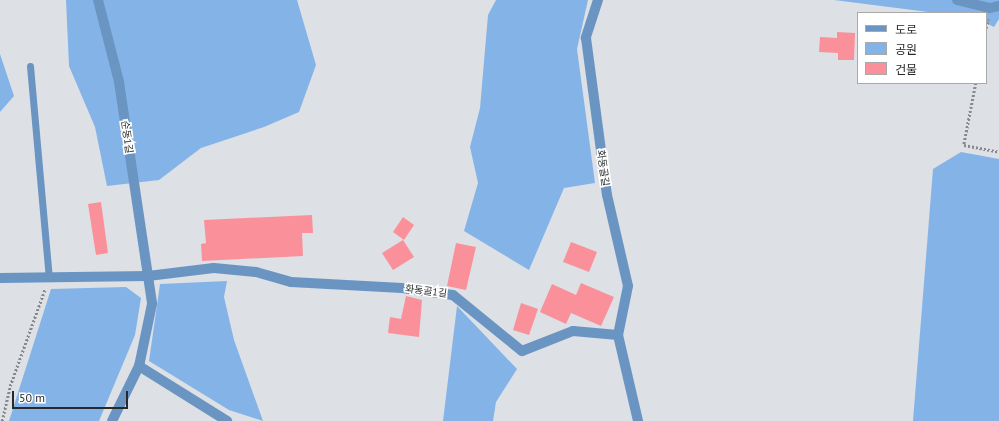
<!DOCTYPE html>
<meta charset="utf-8">
<style>
body{margin:0}
#map{position:relative;width:999px;height:421px;overflow:hidden;background:#dde0e4;font-family:"PT Sans","Noto Sans KR",sans-serif}
div>[style]{position:absolute}
.green>*{inset:0;background:#84b4e7}
.building>*{inset:0;background:#fa919a}
.path>*{height:2.5px;margin-top:-1.25px;transform-origin:0;background:repeating-linear-gradient(90deg,#86888b 0 2px,transparent 0 4px)}
.lane>*{height:7px;margin:-3.5px;padding:0 3.5px;transform-origin:3.5px;border-radius:3.5px;background:#6a95c3}
.street>*{height:10px;margin:-5px;padding:0 5px;transform-origin:5px;border-radius:5px;background:#6a95c3}
span{translate:-50% -50%;white-space:nowrap;text-align:center;line-height:1.15;-webkit-text-stroke:3.5px #fff;paint-order:stroke}
.street-label{font-size:10px;color:#27292a}
.legend{position:absolute;left:857px;top:12px;width:130px;height:72px;box-sizing:border-box;background:#fff;border:1px solid #a9a9aa;margin:0;padding:5px 7px;list-style:none;font-size:12px;color:#27292a}
.legend li{display:flex;align-items:center;gap:8px;height:20px}
.legend b{width:20px;border:1px solid #a9a9aa}
.scale{position:absolute;left:12px;top:391px;width:116px;height:18px;box-sizing:border-box;border:2px solid #27292a;border-top:0;padding-left:5px;font-size:12px;line-height:14px;white-space:nowrap;color:#27292a;-webkit-text-stroke:3px #fff;paint-order:stroke}
</style>
<div id="map">
<div class="green">
<i style="clip-path:polygon(66px 0,297px 0,316px 65px,299px 112px,264px 127px,201px 148px,159px 180px,107px 186px,95px 127px,69px 66px)"></i>
<i style="clip-path:polygon(496px 0,588px 0,577px 49px,595px 183px,564px 188px,529px 270px,464px 231px,478px 183px,470px 147px,480px 108px,488px 15px)"></i>
<i style="clip-path:polygon(834px 0,999px 0,999px 19px,994px 27px,986px 23px,986px 13px,936px 13px)"></i>
<i style="clip-path:polygon(0 54px,14px 96px,0 112px)"></i>
<i style="clip-path:polygon(961px 152px,999px 159px,999px 421px,913px 421px,933px 169px)"></i>
<i style="clip-path:polygon(227px 281px,224px 297px,234px 340px,263px 421px,229px 410px,149px 361px,160px 284px)"></i>
<i style="clip-path:polygon(126px 287px,141px 298px,135px 335px,99px 421px,9px 421px,51px 289px)"></i>
<i style="clip-path:polygon(457px 306px,517px 369px,496px 402px,493px 421px,443px 421px)"></i>
</div>
<div class="building">
<i style="clip-path:polygon(837px 32px,855px 33px,854px 60px,838px 60px,838px 53px,819px 52px,820px 37px,837px 38px)"></i>
<i style="clip-path:polygon(101px 202px,108px 253px,96px 255px,88px 204px)"></i>
<i style="clip-path:polygon(312px 215px,313px 233px,302px 233px,303px 256px,202px 261px,201px 244px,206px 243px,204px 220px)"></i>
<i style="clip-path:polygon(403px 217px,414px 225px,404px 240px,393px 232px)"></i>
<i style="clip-path:polygon(403px 240px,414px 257px,393px 270px,382px 253px)"></i>
<i style="clip-path:polygon(571px 242px,597px 252px,589px 272px,563px 262px)"></i>
<i style="clip-path:polygon(456px 243px,476px 247px,466px 290px,447px 286px)"></i>
<i style="clip-path:polygon(581px 283px,614px 297px,601px 326px,571px 313px,566px 324px,540px 312px,552px 284px,576px 295px)"></i>
<i style="clip-path:polygon(406px 296px,422px 300px,419px 337px,388px 333px,390px 317px,401px 319px)"></i>
<i style="clip-path:polygon(521px 303px,538px 309px,529px 335px,513px 330px)"></i>
</div>
<div class="path">
<i style="left:986px;top:28px;width:9px;rotate:-77deg"></i>
<i style="left:976px;top:83px;width:63px;rotate:101deg"></i>
<i style="left:964px;top:145px;width:36px;rotate:11deg"></i>
<i style="left:2px;top:421px;width:36px;rotate:-77deg"></i>
<i style="left:10px;top:386px;width:103px;rotate:-70.2deg"></i>
</div>
<div class="lane">
<i style="left:30px;top:66px;width:212px;rotate:84.9deg"></i>
</div>
<div class="street">
<i style="left:98px;top:0;width:85px;rotate:75.6deg"></i>
<i style="left:119px;top:82px;width:224px;rotate:81.5deg"></i>
<i style="left:152px;top:304px;width:63px;rotate:101.8deg"></i>
<i style="left:139px;top:366px;width:61px;rotate:116.1deg"></i>
<i style="left:598px;top:0;width:40px;rotate:108deg"></i>
<i style="left:586px;top:38px;width:158px;rotate:82.4deg"></i>
<i style="left:607px;top:195px;width:93px;rotate:77deg"></i>
<i style="left:628px;top:286px;width:50px;rotate:101.5deg"></i>
<i style="left:957px;top:0;width:34px;rotate:14deg"></i>
<i style="left:990px;top:8px;width:9px;rotate:-13deg"></i>
<i style="left:0;top:278px;width:148px;rotate:-0.8deg"></i>
<i style="left:148px;top:276px;width:66px;rotate:-6.9deg"></i>
<i style="left:214px;top:268px;width:42px;rotate:5.4deg"></i>
<i style="left:256px;top:272px;width:36px;rotate:16deg"></i>
<i style="left:291px;top:282px;width:111px;rotate:3.1deg"></i>
<i style="left:402px;top:288px;width:51px;rotate:7.8deg"></i>
<i style="left:453px;top:295px;width:89px;rotate:39.1deg"></i>
<i style="left:522px;top:351px;width:55px;rotate:-21.4deg"></i>
<i style="left:573px;top:331px;width:45px;rotate:5.1deg"></i>
<i style="left:618px;top:335px;width:88px;rotate:76.9deg"></i>
<i style="left:139px;top:366px;width:104px;rotate:32deg"></i>
</div>
<div class="street-label">
<span style="left:127px;top:137px;rotate:82deg">순동1길</span>
<span style="left:603px;top:168px;rotate:82deg">화동골길</span>
<span style="left:426px;top:291px;rotate:7deg">화동골1길</span>
</div>
<ul class="legend">
<li><b style="height:5px;background:#6a95c3"></b>도로</li>
<li><b style="height:11px;background:#84b4e7"></b>공원</li>
<li><b style="height:11px;background:#fa919a"></b>건물</li>
</ul>
<div class="scale">50 m</div>
</div>
